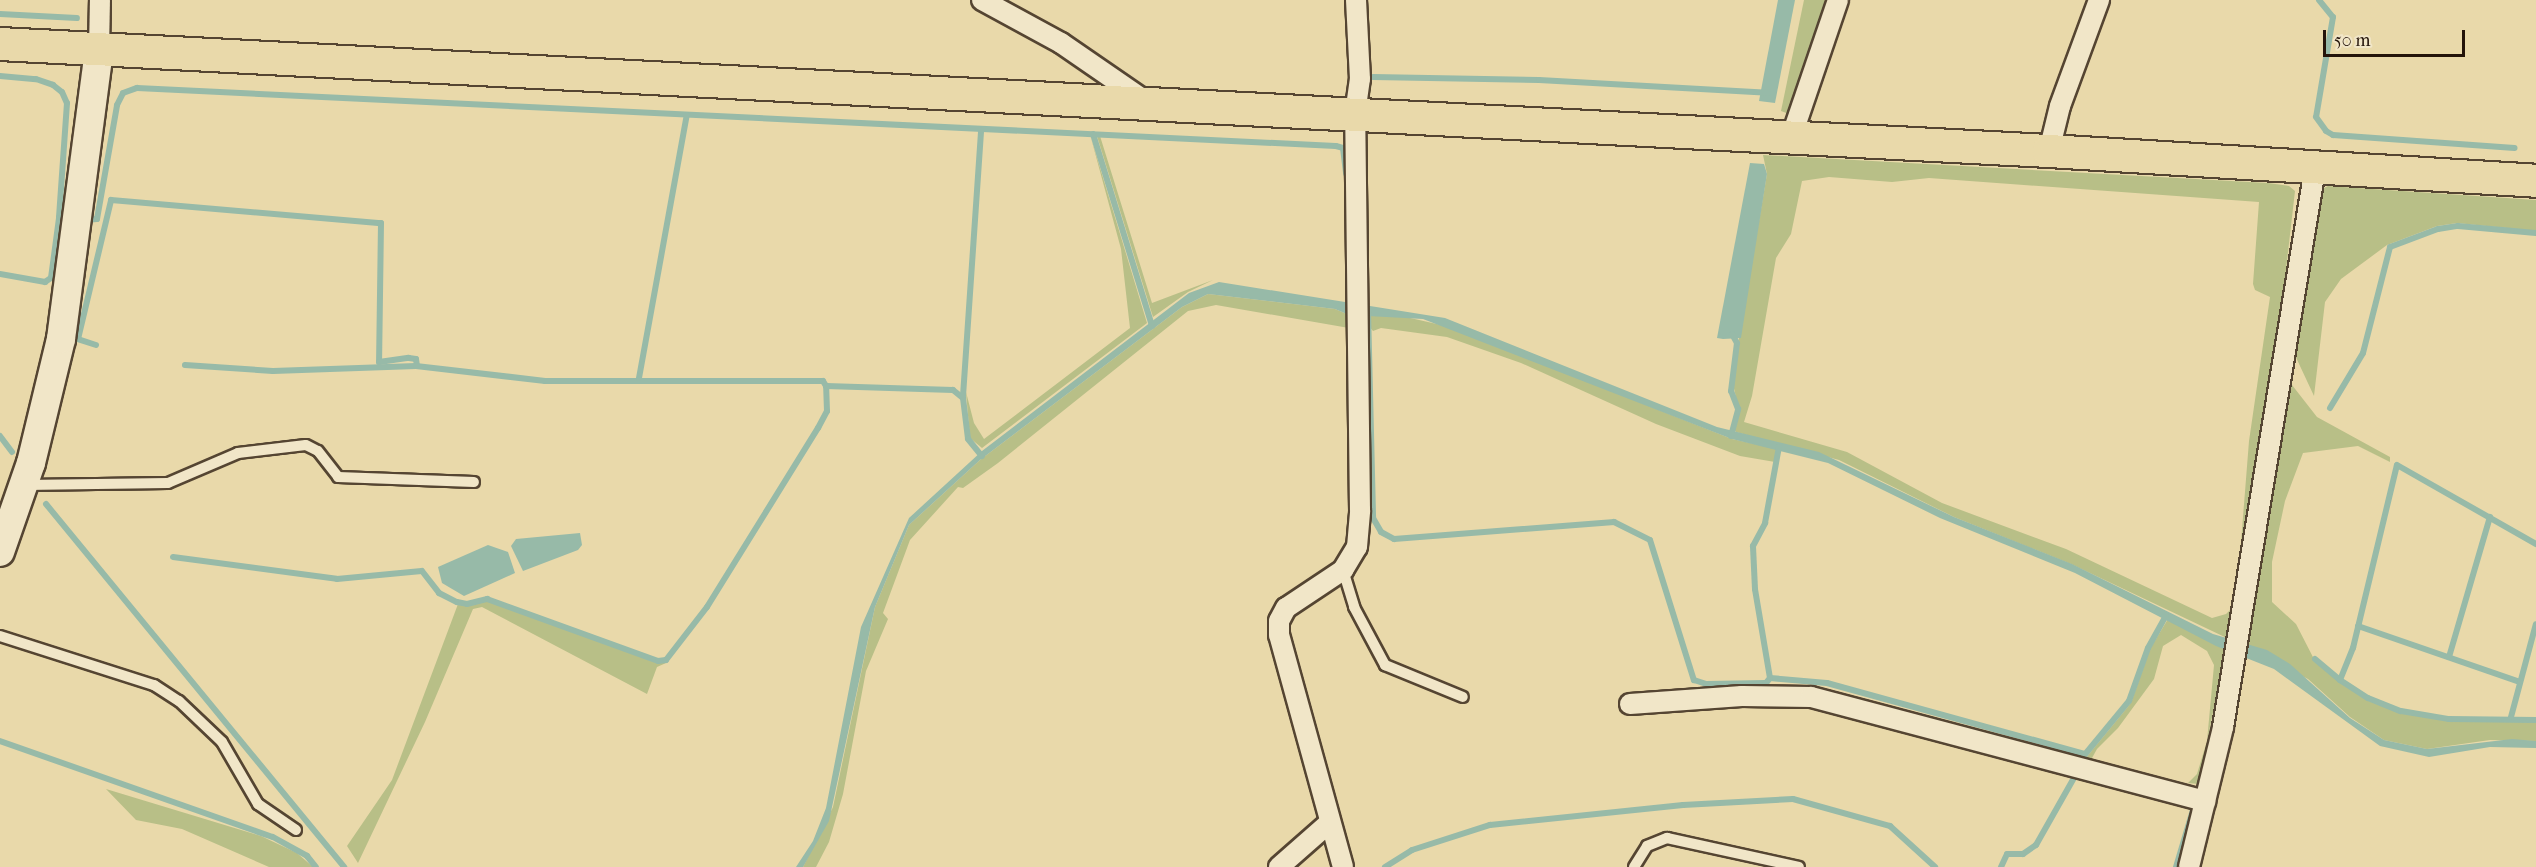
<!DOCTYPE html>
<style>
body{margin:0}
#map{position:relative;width:2536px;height:867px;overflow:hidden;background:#e9d9aa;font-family:"IM FELL French Canon",serif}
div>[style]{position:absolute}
.green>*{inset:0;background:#b8bf87}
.water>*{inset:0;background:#97baa8}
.stream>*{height:6px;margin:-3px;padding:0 3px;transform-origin:3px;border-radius:3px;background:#97baa8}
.roads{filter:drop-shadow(2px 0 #554532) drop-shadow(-2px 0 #554532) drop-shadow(0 2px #554532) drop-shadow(0 -2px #554532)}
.lane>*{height:10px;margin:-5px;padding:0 5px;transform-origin:5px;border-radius:5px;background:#f1e6c8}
.street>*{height:20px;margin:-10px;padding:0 10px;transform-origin:10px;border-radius:10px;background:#f1e6c8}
.secondary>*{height:28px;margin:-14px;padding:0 14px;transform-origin:14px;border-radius:14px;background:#f1e6c8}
.primary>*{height:32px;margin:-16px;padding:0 16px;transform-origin:16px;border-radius:16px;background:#e9d9aa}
span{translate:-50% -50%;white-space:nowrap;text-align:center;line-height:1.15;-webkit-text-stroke:4.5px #f1e6c8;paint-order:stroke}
.scale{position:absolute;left:2323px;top:30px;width:142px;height:27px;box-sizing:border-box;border:3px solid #24140a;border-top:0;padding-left:8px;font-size:18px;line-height:21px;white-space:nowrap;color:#24140a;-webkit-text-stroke:4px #f1e6c8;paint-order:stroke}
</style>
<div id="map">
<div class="green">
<i style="clip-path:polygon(1804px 0,1829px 0,1789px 114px,1781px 111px)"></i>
<i style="clip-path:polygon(1097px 136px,1100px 136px,1152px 303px,1213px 280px,1188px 292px,1153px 317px)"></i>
<i style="clip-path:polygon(1091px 138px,1147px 323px,982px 448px,970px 438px,966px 392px,974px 423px,984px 439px,1130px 328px,1121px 249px)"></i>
<i style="clip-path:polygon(1763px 155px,2268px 183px,2289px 186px,2295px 191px,2280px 322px,2243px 560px,2240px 555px,2249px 441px,2270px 297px,2255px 290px,2253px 284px,2259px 202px,1929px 178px,1892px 182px,1829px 177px,1802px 181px,1791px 234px,1776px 258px,1752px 396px,1744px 422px,1847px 452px,1942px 503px,2066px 549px,2212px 618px,2226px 614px,2233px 607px,2229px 639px,2071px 564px,1954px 517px,1839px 460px,1736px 432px,1732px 426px,1739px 410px,1732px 380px,1767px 174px)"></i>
<i style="clip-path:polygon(2328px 186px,2536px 200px,2536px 231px,2457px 223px,2437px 226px,2387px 245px,2341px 279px,2325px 302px,2314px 396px,2293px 351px,2322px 189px)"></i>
<i style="clip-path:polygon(1208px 294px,1335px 309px,1349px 315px,1349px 328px,1216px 305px,1188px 311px,998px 463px,963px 488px,958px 487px,910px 540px,883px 613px,888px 619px,866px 671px,843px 794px,829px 842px,816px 867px,803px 867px,833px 807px,875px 607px,909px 525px,980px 460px,1182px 307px)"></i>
<i style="clip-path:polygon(1397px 315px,1450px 327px,1732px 439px,1777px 449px,1775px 462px,1740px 456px,1656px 424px,1521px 363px,1447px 337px,1381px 328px,1373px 331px,1369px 326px,1370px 316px)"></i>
<i style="clip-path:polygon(2292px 385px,2317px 417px,2390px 457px,2390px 462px,2358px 446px,2303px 453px,2285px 501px,2272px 562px,2272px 602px,2296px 624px,2316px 663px,2368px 699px,2401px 712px,2449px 720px,2536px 721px,2536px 741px,2490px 740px,2427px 749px,2384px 740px,2350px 717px,2308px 679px,2247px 647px,2287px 393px)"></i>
<i style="clip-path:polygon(487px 600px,657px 663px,666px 663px,657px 667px,647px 694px,482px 607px,473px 609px,425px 722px,358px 863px,347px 846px,392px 780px,458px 604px)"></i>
<i style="clip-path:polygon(2168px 619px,2226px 650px,2198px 784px,2188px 783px,2197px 774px,2207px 741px,2214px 665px,2207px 651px,2181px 635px,2163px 646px,2154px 679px,2118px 728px,2097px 749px,2092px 758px,2097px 761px,2085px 759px,2131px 703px,2150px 649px)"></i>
<i style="clip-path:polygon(106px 789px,261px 836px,297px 853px,313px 867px,269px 867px,182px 829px,136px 820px)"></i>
</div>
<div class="water">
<i style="clip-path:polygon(1778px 0,1795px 0,1775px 103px,1759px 101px)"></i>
<i style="clip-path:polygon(1750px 163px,1764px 164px,1767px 174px,1741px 338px,1723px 339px,1717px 338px)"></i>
<i style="clip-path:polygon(1219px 282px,1445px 318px,1717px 427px,1819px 452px,1954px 517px,2072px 564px,2213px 634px,2267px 650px,2290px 664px,2350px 718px,2384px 740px,2427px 749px,2512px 739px,2536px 741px,2536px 748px,2490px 747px,2429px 757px,2380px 746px,2274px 669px,2216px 646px,2075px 573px,1940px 518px,1828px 463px,1732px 439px,1423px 319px,1349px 315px,1335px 309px,1208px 294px,1182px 307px,980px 460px,909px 525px,875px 607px,829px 821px,803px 867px,796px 867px,813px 841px,826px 808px,861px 627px,909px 518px,982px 451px,1189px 293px)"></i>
<i style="clip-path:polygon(580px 533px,582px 545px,578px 550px,523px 571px,511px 546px,516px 539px)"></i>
<i style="clip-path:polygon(488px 545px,508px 552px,515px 573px,464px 596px,442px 583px,438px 567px)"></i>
</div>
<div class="stream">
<i style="left:2319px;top:0;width:22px;rotate:51deg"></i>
<i style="left:2333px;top:17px;width:101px;rotate:99.6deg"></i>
<i style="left:2316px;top:117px;width:17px;rotate:54deg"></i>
<i style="left:2326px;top:131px;width:8px;rotate:30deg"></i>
<i style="left:2333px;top:135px;width:182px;rotate:4.1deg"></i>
<i style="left:0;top:14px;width:77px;rotate:3deg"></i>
<i style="left:0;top:76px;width:36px;rotate:5deg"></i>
<i style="left:36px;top:79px;width:18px;rotate:19deg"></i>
<i style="left:53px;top:85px;width:11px;rotate:38deg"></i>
<i style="left:62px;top:92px;width:12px;rotate:66deg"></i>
<i style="left:67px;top:103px;width:115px;rotate:94deg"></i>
<i style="left:1373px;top:77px;width:166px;rotate:1deg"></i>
<i style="left:1539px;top:80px;width:229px;rotate:3.2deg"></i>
<i style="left:1093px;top:134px;width:201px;rotate:72.9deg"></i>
<i style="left:85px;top:220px;width:12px;rotate:-5deg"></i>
<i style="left:97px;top:219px;width:116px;rotate:-80deg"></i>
<i style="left:117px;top:105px;width:13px;rotate:-63deg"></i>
<i style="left:123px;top:93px;width:15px;rotate:-20deg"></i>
<i style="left:137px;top:88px;width:1200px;rotate:2.77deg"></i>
<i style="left:1336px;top:146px;width:7px;rotate:16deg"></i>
<i style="left:1343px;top:148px;width:26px;rotate:83deg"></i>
<i style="left:0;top:274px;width:46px;rotate:10.1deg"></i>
<i style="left:45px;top:282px;width:7px;rotate:-34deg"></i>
<i style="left:51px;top:278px;width:61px;rotate:-82.4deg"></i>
<i style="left:59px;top:218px;width:10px;rotate:6deg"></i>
<i style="left:1368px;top:310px;width:208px;rotate:88.6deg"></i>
<i style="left:1373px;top:518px;width:16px;rotate:60deg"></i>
<i style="left:1381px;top:532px;width:15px;rotate:28deg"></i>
<i style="left:1394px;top:539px;width:221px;rotate:-4.4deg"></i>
<i style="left:1614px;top:522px;width:40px;rotate:26.6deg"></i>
<i style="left:1650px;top:540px;width:147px;rotate:72.6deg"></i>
<i style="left:1694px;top:680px;width:13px;rotate:18deg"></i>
<i style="left:1706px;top:684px;width:60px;rotate:-1deg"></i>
<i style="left:1766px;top:683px;width:6px;rotate:-51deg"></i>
<i style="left:1770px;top:678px;width:57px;rotate:5deg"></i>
<i style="left:1827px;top:683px;width:267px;rotate:15.4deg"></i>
<i style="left:96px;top:345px;width:19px;rotate:-162deg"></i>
<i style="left:78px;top:339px;width:143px;rotate:-76.6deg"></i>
<i style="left:111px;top:200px;width:271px;rotate:4.9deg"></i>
<i style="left:381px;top:223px;width:139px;rotate:90.8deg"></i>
<i style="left:379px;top:362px;width:30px;rotate:-8deg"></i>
<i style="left:409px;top:358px;width:7px;rotate:8deg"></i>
<i style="left:416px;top:359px;width:7px;rotate:82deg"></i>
<i style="left:185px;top:365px;width:88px;rotate:3.9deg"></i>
<i style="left:273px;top:371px;width:143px;rotate:-2deg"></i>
<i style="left:416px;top:366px;width:130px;rotate:6.6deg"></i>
<i style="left:545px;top:381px;width:278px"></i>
<i style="left:823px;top:381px;width:6px;rotate:59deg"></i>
<i style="left:826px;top:386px;width:127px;rotate:1.8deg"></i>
<i style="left:953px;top:390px;width:13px;rotate:39deg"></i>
<i style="left:963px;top:398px;width:41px;rotate:83deg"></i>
<i style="left:968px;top:439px;width:22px;rotate:51deg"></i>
<i style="left:639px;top:378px;width:267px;rotate:-79.7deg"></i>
<i style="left:963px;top:396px;width:266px;rotate:-86.1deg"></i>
<i style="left:2330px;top:408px;width:64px;rotate:-59deg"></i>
<i style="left:2363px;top:353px;width:109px;rotate:-75.7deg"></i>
<i style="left:2390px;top:247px;width:51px;rotate:-20.6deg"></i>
<i style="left:2438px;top:229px;width:20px;rotate:-9deg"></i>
<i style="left:2458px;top:226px;width:78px;rotate:5.1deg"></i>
<i style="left:0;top:436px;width:20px;rotate:53deg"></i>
<i style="left:1731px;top:436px;width:28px;rotate:-75deg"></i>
<i style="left:1738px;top:409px;width:19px;rotate:-111deg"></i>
<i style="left:1731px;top:391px;width:48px;rotate:-82.9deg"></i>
<i style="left:1737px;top:343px;width:10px;rotate:-119deg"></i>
<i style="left:46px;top:504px;width:470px;rotate:50.6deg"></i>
<i style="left:173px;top:557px;width:165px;rotate:7.6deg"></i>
<i style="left:337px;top:579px;width:85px;rotate:-5.4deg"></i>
<i style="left:422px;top:571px;width:28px;rotate:52deg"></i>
<i style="left:439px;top:593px;width:20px;rotate:27deg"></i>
<i style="left:457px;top:602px;width:10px;rotate:11deg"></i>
<i style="left:467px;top:604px;width:21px;rotate:-14deg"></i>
<i style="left:487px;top:599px;width:182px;rotate:19.9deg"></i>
<i style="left:658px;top:661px;width:8px;rotate:-7deg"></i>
<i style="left:666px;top:660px;width:67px;rotate:-52.3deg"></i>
<i style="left:707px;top:607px;width:211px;rotate:-58.2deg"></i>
<i style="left:818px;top:428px;width:19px;rotate:-62deg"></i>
<i style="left:827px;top:411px;width:25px;rotate:-92deg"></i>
<i style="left:2358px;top:626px;width:171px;rotate:19.1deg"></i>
<i style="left:2449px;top:657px;width:146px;rotate:-73.7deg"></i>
<i style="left:2315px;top:659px;width:33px;rotate:40deg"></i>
<i style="left:2340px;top:680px;width:35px;rotate:-68deg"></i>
<i style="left:2353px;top:648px;width:188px;rotate:-76.5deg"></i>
<i style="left:2397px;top:465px;width:160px;rotate:29.6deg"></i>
<i style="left:1770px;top:678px;width:90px;rotate:-99.6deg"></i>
<i style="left:1755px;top:589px;width:43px;rotate:-92.7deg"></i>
<i style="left:1753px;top:546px;width:26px;rotate:-62deg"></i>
<i style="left:1765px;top:523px;width:77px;rotate:-79.6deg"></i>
<i style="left:2340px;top:680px;width:33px;rotate:33deg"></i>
<i style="left:2368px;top:698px;width:35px;rotate:22deg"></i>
<i style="left:2401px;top:711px;width:49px;rotate:9.5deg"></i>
<i style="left:2449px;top:719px;width:87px;rotate:0.7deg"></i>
<i style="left:2511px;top:717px;width:96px;rotate:-75deg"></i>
<i style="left:0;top:741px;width:289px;rotate:19.4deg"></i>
<i style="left:273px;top:837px;width:39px;rotate:29deg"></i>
<i style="left:307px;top:856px;width:14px;rotate:51deg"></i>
<i style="left:2082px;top:758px;width:74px;rotate:-50.5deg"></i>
<i style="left:2129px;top:701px;width:56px;rotate:-70.3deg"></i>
<i style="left:2148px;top:648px;width:37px;rotate:-61deg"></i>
<i style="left:1385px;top:867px;width:32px;rotate:-32deg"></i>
<i style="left:1412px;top:850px;width:82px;rotate:-17.8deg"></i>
<i style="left:1490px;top:825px;width:194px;rotate:-5.9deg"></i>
<i style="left:1683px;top:805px;width:110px;rotate:-3.1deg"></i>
<i style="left:1793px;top:799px;width:101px;rotate:15.6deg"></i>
<i style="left:1890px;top:826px;width:61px;rotate:42.3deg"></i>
<i style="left:2001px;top:867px;width:14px;rotate:-65deg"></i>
<i style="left:2007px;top:854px;width:16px"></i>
<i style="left:2023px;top:854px;width:16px;rotate:-35deg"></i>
<i style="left:2036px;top:845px;width:79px;rotate:-60.5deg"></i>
<i style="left:2176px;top:867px;width:59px;rotate:-73.4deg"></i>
</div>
<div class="roads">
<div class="lane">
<i style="left:25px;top:485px;width:143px;rotate:-0.8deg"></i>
<i style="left:168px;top:483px;width:76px;rotate:-23.2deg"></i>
<i style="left:238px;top:453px;width:68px;rotate:-6.7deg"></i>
<i style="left:306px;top:445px;width:13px;rotate:27deg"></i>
<i style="left:318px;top:451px;width:33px;rotate:52deg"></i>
<i style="left:338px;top:477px;width:136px;rotate:2.1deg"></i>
<i style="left:1343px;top:570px;width:39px;rotate:73deg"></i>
<i style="left:1354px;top:607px;width:66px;rotate:61.9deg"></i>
<i style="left:1385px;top:665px;width:84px;rotate:22.3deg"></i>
<i style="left:0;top:636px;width:162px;rotate:17.7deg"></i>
<i style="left:154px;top:685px;width:30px;rotate:33deg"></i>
<i style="left:179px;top:701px;width:59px;rotate:43.6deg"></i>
<i style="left:222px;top:742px;width:72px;rotate:59.9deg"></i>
<i style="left:258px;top:804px;width:46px;rotate:34.4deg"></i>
<i style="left:1634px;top:867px;width:25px;rotate:-58deg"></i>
<i style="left:1647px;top:846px;width:22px;rotate:-22deg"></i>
<i style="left:1667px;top:838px;width:135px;rotate:12.4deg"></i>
</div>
<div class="street">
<i style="left:982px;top:0;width:90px;rotate:28.6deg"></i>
<i style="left:1061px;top:43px;width:104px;rotate:34.5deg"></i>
<i style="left:99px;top:50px;width:50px;rotate:-88.9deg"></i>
<i style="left:1791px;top:138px;width:146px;rotate:-71.2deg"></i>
<i style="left:2049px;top:151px;width:46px;rotate:-76.3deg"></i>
<i style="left:2060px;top:106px;width:113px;rotate:-69.8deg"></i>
<i style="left:1630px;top:704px;width:112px;rotate:-4.1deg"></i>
<i style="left:1742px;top:696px;width:69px;rotate:0.8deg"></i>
<i style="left:1811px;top:697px;width:408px;rotate:14.8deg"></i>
<i style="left:1279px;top:867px;width:67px;rotate:-41.3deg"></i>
<i style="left:1343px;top:867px;width:241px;rotate:-105.4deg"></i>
<i style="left:1279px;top:635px;width:14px;rotate:-90deg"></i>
<i style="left:1279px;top:621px;width:15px;rotate:-62deg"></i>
<i style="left:1286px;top:608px;width:69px;rotate:-33.7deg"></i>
<i style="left:1343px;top:570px;width:27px;rotate:-59deg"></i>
<i style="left:1357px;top:547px;width:37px;rotate:-85deg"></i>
<i style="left:1360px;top:510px;width:396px;rotate:-90.7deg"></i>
<i style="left:1355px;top:114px;width:35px;rotate:-82deg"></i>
<i style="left:1360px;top:79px;width:79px;rotate:-92.9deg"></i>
<i style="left:2189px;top:867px;width:144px;rotate:-76.3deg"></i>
<i style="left:2223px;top:727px;width:566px;rotate:-80.64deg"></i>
</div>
<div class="secondary">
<i style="left:0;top:552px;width:94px;rotate:-70.8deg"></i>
<i style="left:31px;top:463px;width:128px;rotate:-76.4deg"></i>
<i style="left:61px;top:339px;width:291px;rotate:-82.5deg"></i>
</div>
<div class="primary">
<i style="left:0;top:44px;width:2052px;rotate:2.99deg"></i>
<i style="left:2049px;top:151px;width:488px;rotate:3.5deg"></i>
</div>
</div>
<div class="scale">50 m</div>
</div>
